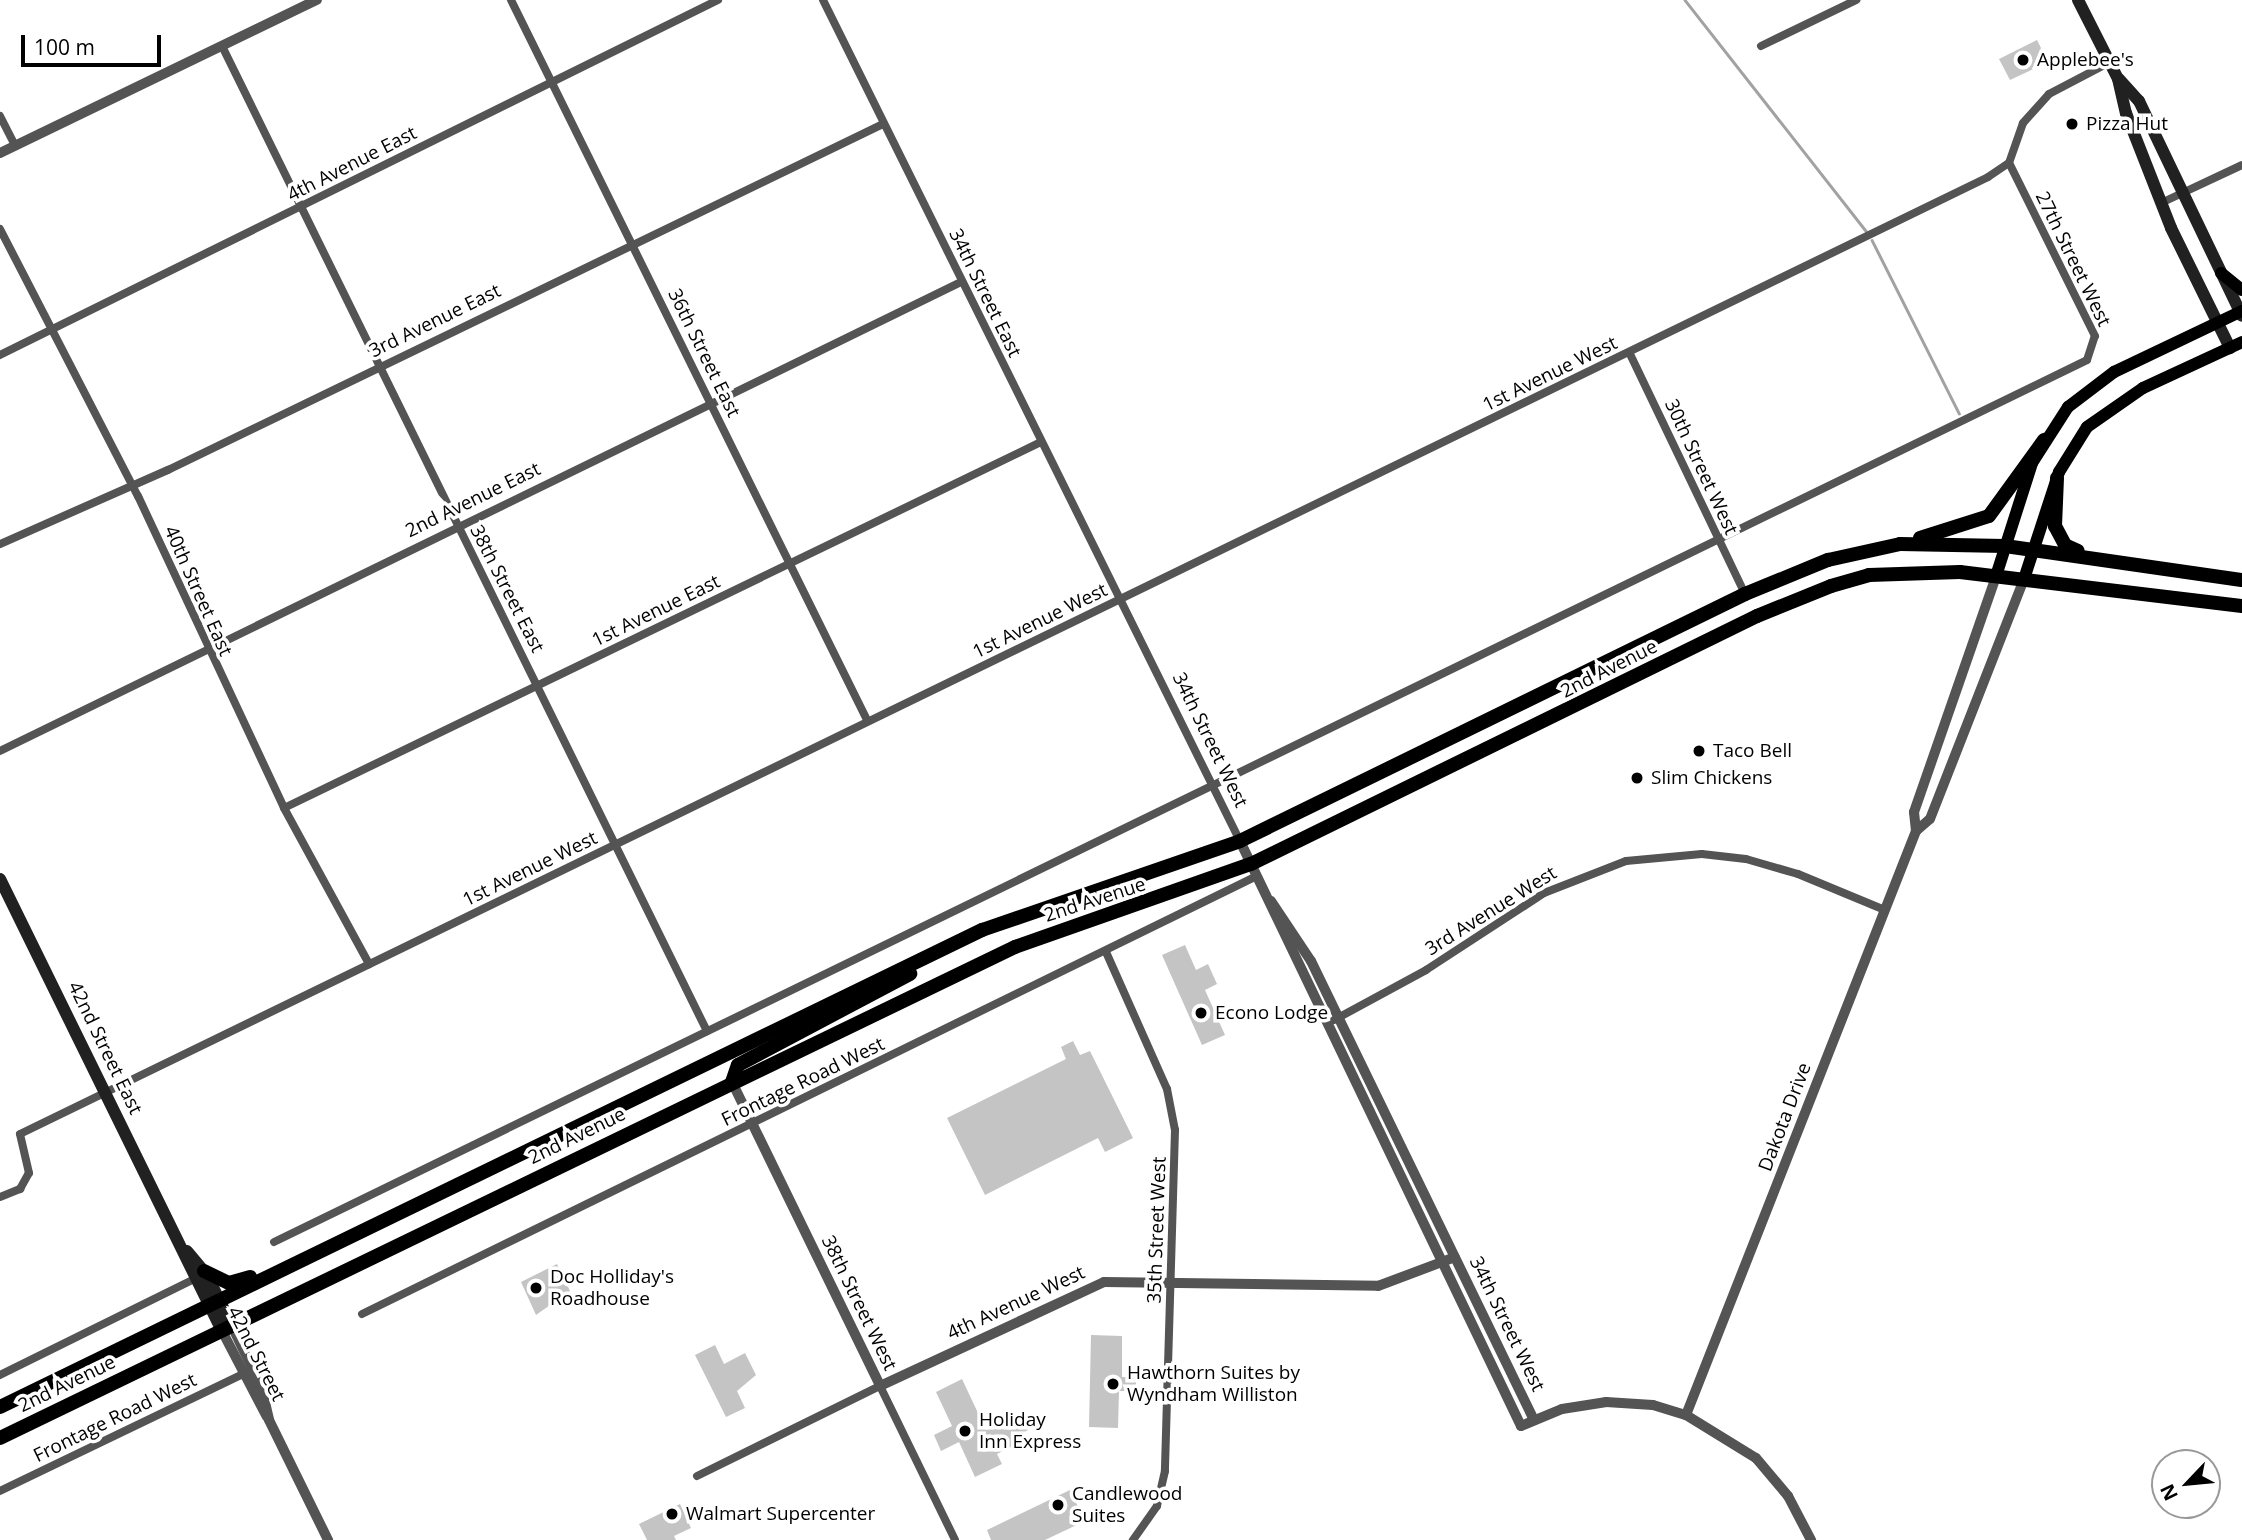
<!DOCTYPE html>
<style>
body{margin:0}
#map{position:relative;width:2242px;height:1540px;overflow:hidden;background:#fff;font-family:"Open Sans",sans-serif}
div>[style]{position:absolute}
.stream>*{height:2.5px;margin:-1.25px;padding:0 1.25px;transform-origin:1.25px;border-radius:1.25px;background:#a2a2a2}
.building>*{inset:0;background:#c4c4c4}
.minor>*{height:8px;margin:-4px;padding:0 4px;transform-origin:4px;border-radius:4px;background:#545454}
.tertiary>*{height:10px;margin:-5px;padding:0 5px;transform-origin:5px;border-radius:5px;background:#545454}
.secondary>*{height:12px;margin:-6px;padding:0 6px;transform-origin:6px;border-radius:6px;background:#212121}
.primary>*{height:12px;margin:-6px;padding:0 6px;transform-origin:6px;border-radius:6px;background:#000}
.trunk>*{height:14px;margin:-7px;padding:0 7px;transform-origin:7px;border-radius:7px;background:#000}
.dots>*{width:19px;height:19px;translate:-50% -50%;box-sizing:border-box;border:4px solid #fff;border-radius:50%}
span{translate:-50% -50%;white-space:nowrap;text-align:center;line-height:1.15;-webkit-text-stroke:7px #fff;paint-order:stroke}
.poi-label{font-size:19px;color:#000}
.left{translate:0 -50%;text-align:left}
.street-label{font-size:19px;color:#000}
.north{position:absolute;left:2151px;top:1449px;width:70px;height:70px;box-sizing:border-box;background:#fff;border:2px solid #999;border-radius:50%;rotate:244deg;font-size:19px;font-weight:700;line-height:28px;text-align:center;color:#000}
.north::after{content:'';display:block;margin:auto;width:24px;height:32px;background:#000;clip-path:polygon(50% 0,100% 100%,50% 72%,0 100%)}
.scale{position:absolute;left:21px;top:35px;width:140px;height:32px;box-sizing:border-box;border:4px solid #000;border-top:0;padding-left:9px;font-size:21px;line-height:24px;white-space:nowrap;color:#000;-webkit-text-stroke:5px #fff;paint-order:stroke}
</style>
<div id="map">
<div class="stream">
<i style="left:1685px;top:0;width:296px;rotate:51.9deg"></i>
<i style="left:1872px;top:240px;width:194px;rotate:63.3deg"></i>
</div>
<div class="building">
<i style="clip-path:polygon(2037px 40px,2048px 62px,2010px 80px,1999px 59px)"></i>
<i style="clip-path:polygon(1185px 945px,1196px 970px,1208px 964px,1217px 984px,1205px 990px,1225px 1035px,1202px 1045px,1162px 955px)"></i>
<i style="clip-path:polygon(1073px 1041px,1080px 1055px,1090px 1051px,1133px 1138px,1105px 1152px,1098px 1138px,985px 1195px,947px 1118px,1066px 1059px,1061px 1047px)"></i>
<i style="clip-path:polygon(557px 1264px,570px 1291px,536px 1315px,521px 1282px)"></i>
<i style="clip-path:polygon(1091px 1335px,1122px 1336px,1122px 1377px,1136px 1377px,1136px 1391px,1119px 1391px,1118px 1428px,1089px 1427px)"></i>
<i style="clip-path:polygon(715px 1345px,724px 1364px,745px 1353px,756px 1375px,737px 1391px,745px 1408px,726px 1417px,695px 1355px)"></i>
<i style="clip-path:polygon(962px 1379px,986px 1430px,1020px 1414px,1028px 1430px,1023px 1433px,1026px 1439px,997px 1454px,1002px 1464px,975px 1477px,959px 1442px,941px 1451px,934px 1435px,952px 1426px,936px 1392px)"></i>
<i style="clip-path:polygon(1070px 1490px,1085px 1521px,1045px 1540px,991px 1540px,987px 1530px)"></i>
<i style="clip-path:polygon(680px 1504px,691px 1528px,674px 1536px,676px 1540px,647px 1540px,639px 1524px)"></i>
</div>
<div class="minor">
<i style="left:511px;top:0;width:803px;rotate:63.69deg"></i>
<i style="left:823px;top:0;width:939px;rotate:63.63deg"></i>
<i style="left:222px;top:46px;width:1098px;rotate:63.79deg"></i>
<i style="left:1761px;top:46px;width:106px;rotate:-25.8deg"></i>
<i style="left:0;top:116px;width:34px;rotate:63deg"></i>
<i style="left:2161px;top:203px;width:89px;rotate:-25.1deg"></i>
<i style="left:0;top:229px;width:301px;rotate:62.7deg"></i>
<i style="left:138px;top:496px;width:344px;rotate:64.9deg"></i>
<i style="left:284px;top:808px;width:178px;rotate:61.4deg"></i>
<i style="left:1630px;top:354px;width:266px;rotate:64.4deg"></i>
<i style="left:0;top:355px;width:801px;rotate:-26.31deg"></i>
<i style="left:0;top:544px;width:184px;rotate:-23.8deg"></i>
<i style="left:168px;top:470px;width:794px;rotate:-25.82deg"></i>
<i style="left:0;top:751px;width:1069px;rotate:-26.01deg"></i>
<i style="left:284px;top:808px;width:841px;rotate:-25.8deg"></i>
<i style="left:1106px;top:952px;width:150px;rotate:66deg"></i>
<i style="left:1167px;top:1089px;width:42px;rotate:79deg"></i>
<i style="left:1175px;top:1130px;width:341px;rotate:91.7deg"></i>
<i style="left:1165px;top:1471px;width:36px;rotate:103deg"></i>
<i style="left:1157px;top:1506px;width:42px;rotate:125.2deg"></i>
<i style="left:1334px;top:1020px;width:105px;rotate:-28.5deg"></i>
<i style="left:1426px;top:970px;width:141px;rotate:-33.1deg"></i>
<i style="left:1544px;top:893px;width:88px;rotate:-21.3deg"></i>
<i style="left:1626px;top:861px;width:76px;rotate:-5.3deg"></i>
<i style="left:1702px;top:854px;width:44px;rotate:6.5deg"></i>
<i style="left:1746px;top:859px;width:54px;rotate:16.1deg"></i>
<i style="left:1798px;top:874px;width:94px;rotate:22.5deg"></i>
<i style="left:0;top:1197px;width:22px;rotate:-22deg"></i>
<i style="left:20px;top:1189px;width:18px;rotate:-61deg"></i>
<i style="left:29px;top:1173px;width:40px;rotate:-103deg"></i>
<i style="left:20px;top:1134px;width:2188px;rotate:-25.93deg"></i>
<i style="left:1988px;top:177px;width:25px;rotate:-34deg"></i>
<i style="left:2009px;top:163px;width:42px;rotate:-70.7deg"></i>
<i style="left:2023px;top:123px;width:39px;rotate:-48deg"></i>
<i style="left:2049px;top:94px;width:69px;rotate:-27.7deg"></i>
<i style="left:274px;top:1242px;width:2016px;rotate:-25.94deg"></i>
<i style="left:2087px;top:360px;width:25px;rotate:-72deg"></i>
<i style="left:2095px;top:336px;width:193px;rotate:-116.4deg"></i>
<i style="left:362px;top:1314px;width:996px;rotate:-26.08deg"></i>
<i style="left:0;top:1375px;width:219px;rotate:-26.3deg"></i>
<i style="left:697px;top:1476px;width:204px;rotate:-26.2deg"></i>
<i style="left:880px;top:1386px;width:171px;rotate:64deg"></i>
<i style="left:0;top:1491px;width:270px;rotate:-25.7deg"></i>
</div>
<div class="tertiary">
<i style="left:0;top:153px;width:352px;rotate:-25.8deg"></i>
<i style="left:1916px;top:831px;width:19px;rotate:-96deg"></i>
<i style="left:1914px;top:812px;width:250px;rotate:-70.8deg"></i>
<i style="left:1240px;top:841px;width:649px;rotate:64.34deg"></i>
<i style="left:1521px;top:1426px;width:44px;rotate:-22.5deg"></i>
<i style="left:1562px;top:1409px;width:45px;rotate:-9deg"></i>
<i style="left:1606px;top:1402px;width:47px;rotate:3.7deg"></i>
<i style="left:1653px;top:1405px;width:34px;rotate:17deg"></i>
<i style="left:1686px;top:1415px;width:82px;rotate:31.6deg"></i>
<i style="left:1756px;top:1458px;width:50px;rotate:49.9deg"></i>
<i style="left:1788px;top:1496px;width:50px;rotate:62.4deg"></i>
<i style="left:1271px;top:901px;width:72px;rotate:56.3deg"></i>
<i style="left:1311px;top:961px;width:510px;rotate:64.09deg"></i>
<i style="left:732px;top:1082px;width:338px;rotate:64deg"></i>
<i style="left:880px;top:1386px;width:247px;rotate:-24.9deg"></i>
<i style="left:1104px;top:1282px;width:274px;rotate:0.8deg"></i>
<i style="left:1378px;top:1286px;width:82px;rotate:-20.6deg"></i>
<i style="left:231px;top:1324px;width:72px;rotate:64.5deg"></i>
<i style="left:262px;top:1389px;width:32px;rotate:77deg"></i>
<i style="left:269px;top:1420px;width:134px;rotate:63.8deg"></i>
<i style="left:221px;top:1329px;width:99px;rotate:62.4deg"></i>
<i style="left:1686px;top:1415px;width:628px;rotate:-68.5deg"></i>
<i style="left:1916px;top:831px;width:18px;rotate:-41deg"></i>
<i style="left:1930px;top:819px;width:258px;rotate:-68.6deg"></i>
</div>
<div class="secondary">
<i style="left:2078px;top:0;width:89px;rotate:63.1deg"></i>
<i style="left:2118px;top:79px;width:35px;rotate:77deg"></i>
<i style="left:2126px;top:113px;width:123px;rotate:68.6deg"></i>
<i style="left:2171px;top:228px;width:134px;rotate:63.8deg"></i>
<i style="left:2119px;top:79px;width:30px;rotate:48deg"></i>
<i style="left:2139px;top:101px;width:238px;rotate:64.4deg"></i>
<i style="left:0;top:879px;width:501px;rotate:63.84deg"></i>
<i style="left:187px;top:1251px;width:31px;rotate:50deg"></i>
<i style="left:207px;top:1275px;width:55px;rotate:63.9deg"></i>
</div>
<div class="primary">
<i style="left:2221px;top:273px;width:27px;rotate:39deg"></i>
<i style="left:1996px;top:576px;width:119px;rotate:-72.3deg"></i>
<i style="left:2032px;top:463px;width:67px;rotate:-57.3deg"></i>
<i style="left:2068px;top:407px;width:58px;rotate:-37.3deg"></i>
<i style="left:2114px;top:372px;width:142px;rotate:-25.5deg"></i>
<i style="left:2024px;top:579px;width:113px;rotate:-71.9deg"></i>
<i style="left:2059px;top:472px;width:53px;rotate:-58.1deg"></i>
<i style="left:2087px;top:427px;width:68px;rotate:-34.9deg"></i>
<i style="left:2143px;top:388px;width:109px;rotate:-24.9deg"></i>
</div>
<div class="trunk">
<i style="left:2057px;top:478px;width:48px;rotate:92.4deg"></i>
<i style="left:2055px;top:526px;width:21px;rotate:62deg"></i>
<i style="left:2065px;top:545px;width:14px;rotate:25deg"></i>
<i style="left:1920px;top:538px;width:72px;rotate:-17.7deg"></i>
<i style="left:1989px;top:516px;width:94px;rotate:-54.1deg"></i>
<i style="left:732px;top:1082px;width:18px;rotate:-71deg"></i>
<i style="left:738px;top:1065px;width:195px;rotate:-27.9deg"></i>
<i style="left:204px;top:1271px;width:28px;rotate:26deg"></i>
<i style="left:229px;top:1283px;width:22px;rotate:-16deg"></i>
<i style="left:0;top:1407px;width:1092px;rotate:-25.91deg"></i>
<i style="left:982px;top:930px;width:273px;rotate:-19deg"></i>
<i style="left:1240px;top:841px;width:562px;rotate:-26.06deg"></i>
<i style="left:1745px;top:594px;width:90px;rotate:-22.3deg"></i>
<i style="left:1828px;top:560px;width:74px;rotate:-12.5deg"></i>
<i style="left:1900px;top:544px;width:105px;rotate:1.1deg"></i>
<i style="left:2005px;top:546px;width:239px;rotate:8.2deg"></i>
<i style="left:0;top:1438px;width:1128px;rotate:-25.82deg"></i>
<i style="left:1015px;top:947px;width:250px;rotate:-19.4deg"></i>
<i style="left:1251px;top:864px;width:564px;rotate:-26.11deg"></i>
<i style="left:1757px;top:616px;width:80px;rotate:-22.1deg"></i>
<i style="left:1831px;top:586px;width:40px;rotate:-16deg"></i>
<i style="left:1869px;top:575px;width:91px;rotate:-1.9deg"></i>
<i style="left:1960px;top:572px;width:284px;rotate:6.9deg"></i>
</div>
<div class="dots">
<i style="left:2023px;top:60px;background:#000"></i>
<i style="left:2072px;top:124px;background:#000"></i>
<i style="left:1699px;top:751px;background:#000"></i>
<i style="left:1637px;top:778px;background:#000"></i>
<i style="left:1201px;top:1013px;background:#000"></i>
<i style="left:536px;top:1288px;background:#000"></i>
<i style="left:1113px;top:1384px;background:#000"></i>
<i style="left:965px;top:1431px;background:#000"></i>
<i style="left:1058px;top:1505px;background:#000"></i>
<i style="left:672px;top:1514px;background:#000"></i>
</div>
<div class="poi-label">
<span class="left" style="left:2037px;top:60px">Applebee's</span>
<span class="left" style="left:2086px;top:124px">Pizza Hut</span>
<span class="left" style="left:1713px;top:751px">Taco Bell</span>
<span class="left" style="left:1651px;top:778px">Slim Chickens</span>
<span class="left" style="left:1215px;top:1013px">Econo Lodge</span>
<span class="left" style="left:550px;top:1288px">Doc Holliday's<br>Roadhouse</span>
<span class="left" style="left:1127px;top:1384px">Hawthorn Suites by<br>Wyndham Williston</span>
<span class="left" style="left:979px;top:1431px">Holiday<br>Inn Express</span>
<span class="left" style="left:1072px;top:1505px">Candlewood<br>Suites</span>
<span class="left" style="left:686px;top:1514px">Walmart Supercenter</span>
</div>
<div class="street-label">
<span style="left:352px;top:164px;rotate:-27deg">4th Avenue East</span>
<span style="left:2073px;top:259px;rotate:64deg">27th Street West</span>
<span style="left:985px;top:293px;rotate:64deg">34th Street East</span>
<span style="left:435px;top:321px;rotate:-26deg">3rd Avenue East</span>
<span style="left:704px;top:353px;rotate:64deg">36th Street East</span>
<span style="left:1550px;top:374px;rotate:-26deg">1st Avenue West</span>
<span style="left:1701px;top:467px;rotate:65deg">30th Street West</span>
<span style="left:473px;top:500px;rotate:-26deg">2nd Avenue East</span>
<span style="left:507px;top:589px;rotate:63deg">38th Street East</span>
<span style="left:198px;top:591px;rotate:66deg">40th Street East</span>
<span style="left:656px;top:611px;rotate:-26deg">1st Avenue East</span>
<span style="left:1040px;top:621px;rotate:-26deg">1st Avenue West</span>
<span style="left:1609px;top:669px;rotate:-27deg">2nd Avenue</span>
<span style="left:1210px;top:740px;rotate:64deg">34th Street West</span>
<span style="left:530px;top:869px;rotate:-26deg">1st Avenue West</span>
<span style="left:1095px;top:900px;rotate:-18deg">2nd Avenue</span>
<span style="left:1491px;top:911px;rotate:-32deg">3rd Avenue West</span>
<span style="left:105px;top:1048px;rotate:64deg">42nd Street East</span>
<span style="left:803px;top:1082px;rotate:-26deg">Frontage Road West</span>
<span style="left:1785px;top:1117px;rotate:-69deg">Dakota Drive</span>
<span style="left:577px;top:1136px;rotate:-26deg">2nd Avenue</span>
<span style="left:1157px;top:1230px;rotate:-88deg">35th Street West</span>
<span style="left:859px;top:1303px;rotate:64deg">38th Street West</span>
<span style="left:1016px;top:1303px;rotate:-25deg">4th Avenue West</span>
<span style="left:1507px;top:1324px;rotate:64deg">34th Street West</span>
<span style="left:256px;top:1354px;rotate:63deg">42nd Street</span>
<span style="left:67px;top:1384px;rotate:-26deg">2nd Avenue</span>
<span style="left:115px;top:1418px;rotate:-26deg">Frontage Road West</span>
</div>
<div class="north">N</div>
<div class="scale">100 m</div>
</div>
